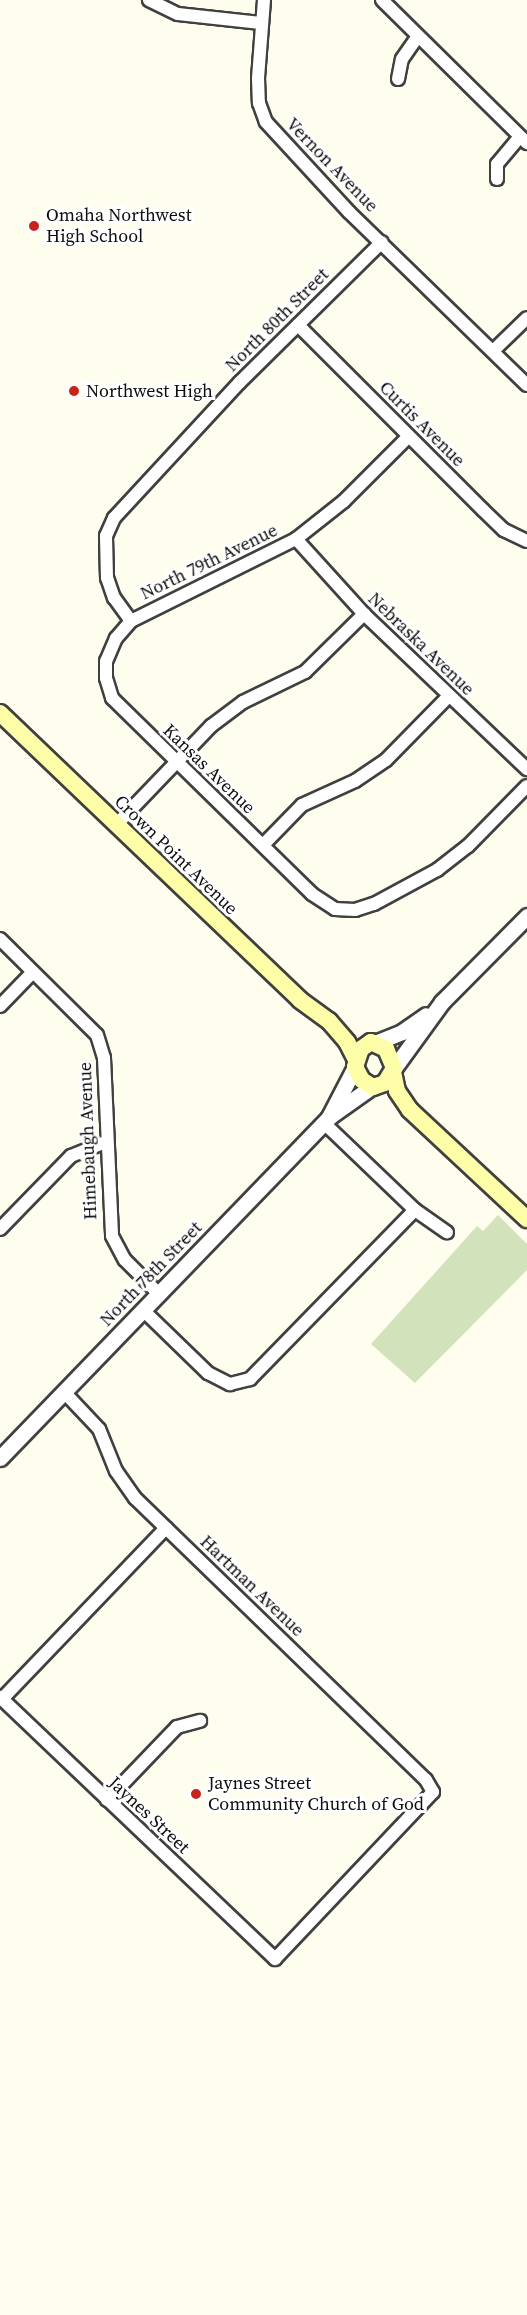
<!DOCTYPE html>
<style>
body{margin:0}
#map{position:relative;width:527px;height:2315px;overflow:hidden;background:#fffded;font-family:"Source Serif 4",serif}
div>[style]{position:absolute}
.cemetery>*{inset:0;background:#d2e3bc}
.roads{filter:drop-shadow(2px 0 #404040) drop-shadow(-2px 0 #404040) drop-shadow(0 2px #404040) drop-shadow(0 -2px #404040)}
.minor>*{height:12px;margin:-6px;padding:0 6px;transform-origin:6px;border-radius:6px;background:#fff}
.tertiary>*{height:15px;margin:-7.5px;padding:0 7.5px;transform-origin:7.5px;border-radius:7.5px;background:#fff}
.secondary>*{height:16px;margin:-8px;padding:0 8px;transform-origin:8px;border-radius:8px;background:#fffea8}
.dots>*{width:16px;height:16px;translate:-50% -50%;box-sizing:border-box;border:3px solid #fff;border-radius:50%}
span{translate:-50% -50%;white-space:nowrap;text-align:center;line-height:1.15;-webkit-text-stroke:6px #fff;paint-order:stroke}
.street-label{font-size:18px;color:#0d0d0d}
.poi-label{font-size:18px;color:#0d0d0d}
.left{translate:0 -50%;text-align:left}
</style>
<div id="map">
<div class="cemetery">
<i style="clip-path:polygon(498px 1215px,527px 1244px,527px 1270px,415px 1383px,371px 1344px,477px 1226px,483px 1231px)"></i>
</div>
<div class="roads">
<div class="minor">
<i style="left:149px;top:0;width:32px;rotate:26deg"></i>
<i style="left:178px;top:14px;width:83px;rotate:6.2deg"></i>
<i style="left:264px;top:0;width:78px;rotate:94.4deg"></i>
<i style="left:258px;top:78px;width:25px;rotate:88deg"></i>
<i style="left:259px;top:103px;width:20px;rotate:70deg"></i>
<i style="left:266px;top:122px;width:122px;rotate:47.3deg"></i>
<i style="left:349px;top:212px;width:248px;rotate:44.2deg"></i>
<i style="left:382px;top:0;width:204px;rotate:44.6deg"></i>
<i style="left:398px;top:79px;width:20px;rotate:-79deg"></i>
<i style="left:402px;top:59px;width:28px;rotate:-55deg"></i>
<i style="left:497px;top:179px;width:15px;rotate:-90deg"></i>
<i style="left:497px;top:164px;width:35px;rotate:-50deg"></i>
<i style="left:298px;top:325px;width:262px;rotate:45deg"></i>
<i style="left:483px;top:510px;width:29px;rotate:44deg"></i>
<i style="left:504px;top:530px;width:25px;rotate:26deg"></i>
<i style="left:493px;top:351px;width:47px;rotate:-44.1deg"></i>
<i style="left:408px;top:437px;width:91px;rotate:135deg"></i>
<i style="left:344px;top:501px;width:61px;rotate:141.6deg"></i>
<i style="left:296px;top:539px;width:184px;rotate:153.6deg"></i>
<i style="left:131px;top:621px;width:23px;rotate:131deg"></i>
<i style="left:116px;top:638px;width:25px;rotate:113deg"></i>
<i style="left:106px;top:661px;width:17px;rotate:90deg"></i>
<i style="left:106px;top:678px;width:21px;rotate:73deg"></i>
<i style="left:112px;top:698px;width:280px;rotate:44.4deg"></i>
<i style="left:312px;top:894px;width:27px;rotate:33deg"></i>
<i style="left:335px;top:909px;width:20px;rotate:3deg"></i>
<i style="left:355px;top:910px;width:20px;rotate:-18deg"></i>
<i style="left:374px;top:904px;width:72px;rotate:-28.4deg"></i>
<i style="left:437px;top:870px;width:39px;rotate:-38deg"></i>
<i style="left:468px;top:846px;width:84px;rotate:-45.5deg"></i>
<i style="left:296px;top:539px;width:101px;rotate:47.8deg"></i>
<i style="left:364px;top:614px;width:225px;rotate:43.6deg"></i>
<i style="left:131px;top:621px;width:29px;rotate:-126deg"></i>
<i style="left:114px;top:598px;width:21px;rotate:-109deg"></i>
<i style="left:107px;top:578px;width:42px;rotate:-91.4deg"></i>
<i style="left:106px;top:536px;width:20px;rotate:-66deg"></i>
<i style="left:114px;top:518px;width:185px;rotate:-47.2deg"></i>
<i style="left:240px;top:382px;width:199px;rotate:-44.6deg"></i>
<i style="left:117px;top:824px;width:136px;rotate:-46.2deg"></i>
<i style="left:211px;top:726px;width:40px;rotate:-37deg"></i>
<i style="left:243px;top:702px;width:69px;rotate:-25.8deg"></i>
<i style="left:305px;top:672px;width:83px;rotate:-44.5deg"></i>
<i style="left:263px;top:845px;width:56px;rotate:-45.7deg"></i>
<i style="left:302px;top:805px;width:58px;rotate:-24.4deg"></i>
<i style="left:355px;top:781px;width:37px;rotate:-34deg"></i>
<i style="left:386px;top:760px;width:90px;rotate:-45.5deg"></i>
<i style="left:0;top:939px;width:136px;rotate:44.7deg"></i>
<i style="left:97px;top:1035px;width:24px;rotate:73deg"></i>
<i style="left:104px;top:1058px;width:178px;rotate:87.4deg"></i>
<i style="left:112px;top:1236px;width:27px;rotate:62deg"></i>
<i style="left:125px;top:1260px;width:48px;rotate:45deg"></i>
<i style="left:0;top:1006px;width:47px;rotate:-45.9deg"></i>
<i style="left:324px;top:1123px;width:126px;rotate:43.7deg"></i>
<i style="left:415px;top:1210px;width:39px;rotate:35deg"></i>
<i style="left:0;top:1229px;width:102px;rotate:-45.8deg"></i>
<i style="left:71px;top:1156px;width:38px;rotate:-22deg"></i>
<i style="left:143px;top:1310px;width:91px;rotate:44.1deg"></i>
<i style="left:208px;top:1373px;width:25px;rotate:27deg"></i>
<i style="left:230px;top:1384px;width:21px;rotate:-14deg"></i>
<i style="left:250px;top:1379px;width:236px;rotate:-45.7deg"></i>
<i style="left:0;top:1697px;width:380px;rotate:43.6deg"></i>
<i style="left:275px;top:1959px;width:230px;rotate:-46.6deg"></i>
<i style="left:433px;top:1792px;width:14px;rotate:-120deg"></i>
<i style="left:426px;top:1780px;width:405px;rotate:-135.9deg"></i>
<i style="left:135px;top:1498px;width:33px;rotate:-125deg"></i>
<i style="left:116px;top:1471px;width:45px;rotate:-112deg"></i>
<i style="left:99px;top:1429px;width:51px;rotate:-133.4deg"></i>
<i style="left:2px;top:1699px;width:237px;rotate:-46.2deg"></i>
<i style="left:107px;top:1800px;width:101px;rotate:-46.2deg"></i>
<i style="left:177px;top:1727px;width:24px;rotate:-15deg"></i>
</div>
<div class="tertiary">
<i style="left:375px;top:1043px;width:29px;rotate:-22deg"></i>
<i style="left:402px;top:1032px;width:29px;rotate:-35deg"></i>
<i style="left:394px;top:1068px;width:82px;rotate:-54deg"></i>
<i style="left:442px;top:1002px;width:121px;rotate:-45.3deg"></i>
<i style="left:329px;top:1117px;width:52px;rotate:-35.5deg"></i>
<i style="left:0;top:1458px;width:474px;rotate:-46deg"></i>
<i style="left:329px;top:1117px;width:56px;rotate:-62.5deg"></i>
</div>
<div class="secondary">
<i style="left:0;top:713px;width:415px;rotate:43.7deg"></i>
<i style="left:300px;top:1000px;width:36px;rotate:36deg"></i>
<i style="left:329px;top:1021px;width:28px;rotate:49deg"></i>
<i style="left:347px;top:1042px;width:20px;rotate:63deg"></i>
<i style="left:371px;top:1042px;width:17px;rotate:25deg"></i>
<i style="left:386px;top:1049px;width:21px;rotate:67deg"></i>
<i style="left:394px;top:1068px;width:17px;rotate:121deg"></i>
<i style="left:385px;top:1083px;width:13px;rotate:162deg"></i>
<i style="left:373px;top:1087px;width:13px;rotate:-148deg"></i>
<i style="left:362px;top:1080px;width:15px;rotate:-118deg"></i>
<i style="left:355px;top:1067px;width:19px;rotate:-72deg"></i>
<i style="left:361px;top:1049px;width:12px;rotate:-35deg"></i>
<i style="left:393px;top:1072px;width:19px;rotate:78deg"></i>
<i style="left:397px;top:1091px;width:23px;rotate:56deg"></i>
<i style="left:410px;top:1110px;width:160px;rotate:43deg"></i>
</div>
</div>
<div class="dots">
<i style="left:34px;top:226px;background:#c82319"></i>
<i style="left:74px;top:391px;background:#c82319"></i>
<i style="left:196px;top:1794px;background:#c82319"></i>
</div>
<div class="street-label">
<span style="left:332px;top:165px;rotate:46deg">Vernon Avenue</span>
<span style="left:277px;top:320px;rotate:-45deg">North 80th Street</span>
<span style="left:422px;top:424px;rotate:45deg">Curtis Avenue</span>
<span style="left:209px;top:562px;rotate:-26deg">North 79th Avenue</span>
<span style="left:421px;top:644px;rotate:44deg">Nebraska Avenue</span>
<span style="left:209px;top:769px;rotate:44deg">Kansas Avenue</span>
<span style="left:176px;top:855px;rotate:44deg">Crown Point Avenue</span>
<span style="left:88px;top:1141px;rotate:-92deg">Himebaugh Avenue</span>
<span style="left:151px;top:1274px;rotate:-46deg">North 78th Street</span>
<span style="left:252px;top:1586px;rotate:44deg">Hartman Avenue</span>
<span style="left:149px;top:1815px;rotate:43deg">Jaynes Street</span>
</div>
<div class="poi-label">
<span class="left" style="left:46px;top:226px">Omaha Northwest<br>High School</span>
<span class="left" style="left:86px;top:391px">Northwest High</span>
<span class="left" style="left:208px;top:1794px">Jaynes Street<br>Community Church of God</span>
</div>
</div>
